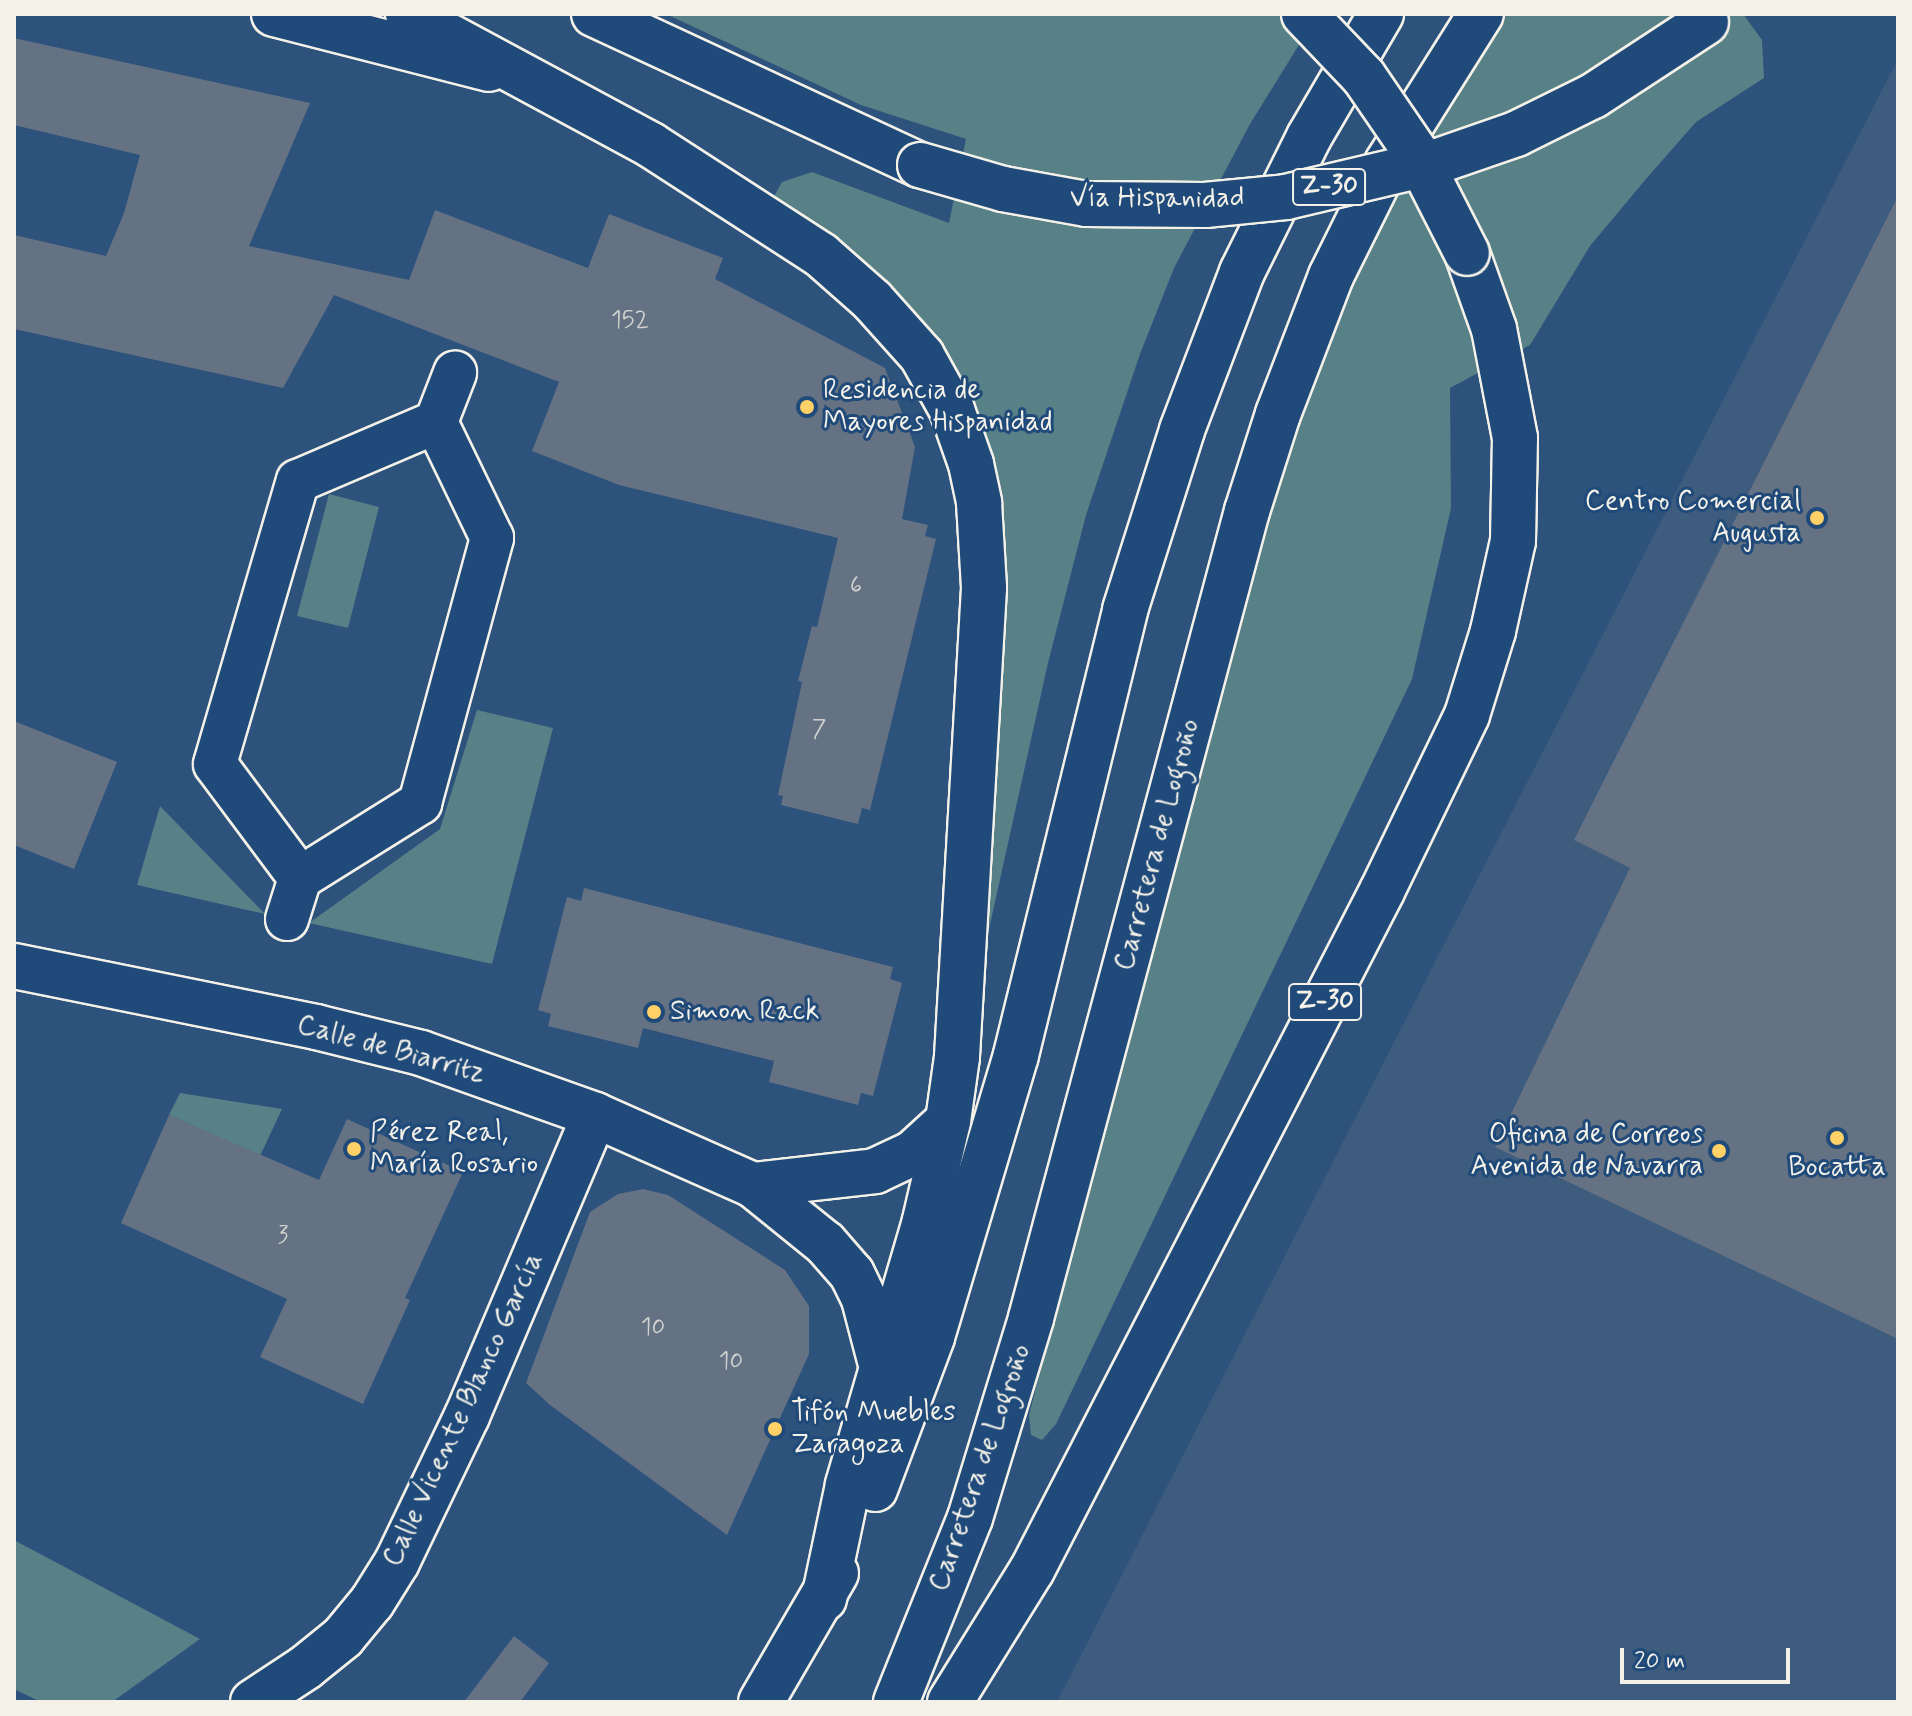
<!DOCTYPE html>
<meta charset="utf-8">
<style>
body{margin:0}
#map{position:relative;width:1912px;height:1716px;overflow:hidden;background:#2d527c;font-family:Mynerve,sans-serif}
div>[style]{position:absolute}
.built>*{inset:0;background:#3e5c7e}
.green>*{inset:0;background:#578087}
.building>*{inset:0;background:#647283}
.roads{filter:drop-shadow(2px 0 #f4f1e8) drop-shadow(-2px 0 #f4f1e8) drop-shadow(0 2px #f4f1e8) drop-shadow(0 -2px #f4f1e8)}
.pedestrian>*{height:42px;margin:-21px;padding:0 21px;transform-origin:21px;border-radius:21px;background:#1f4a7a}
.minor>*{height:44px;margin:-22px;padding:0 22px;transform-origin:22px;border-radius:22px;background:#1f4a7a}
.primary>*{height:44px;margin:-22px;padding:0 22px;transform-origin:22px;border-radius:22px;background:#1f4a7a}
.trunk>*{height:44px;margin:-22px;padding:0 22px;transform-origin:22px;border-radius:22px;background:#1f4a7a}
.bridges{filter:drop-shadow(2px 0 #f4f1e8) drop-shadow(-2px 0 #f4f1e8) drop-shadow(0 2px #f4f1e8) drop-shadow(0 -2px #f4f1e8)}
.primary-bridge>*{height:44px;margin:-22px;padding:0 22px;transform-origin:22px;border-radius:22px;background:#1f4a7a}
.trunk-bridge>*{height:44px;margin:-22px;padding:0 22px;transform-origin:22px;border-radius:22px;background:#1f4a7a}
.dots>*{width:22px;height:22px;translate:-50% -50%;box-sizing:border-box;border:4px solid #1f4a7a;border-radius:50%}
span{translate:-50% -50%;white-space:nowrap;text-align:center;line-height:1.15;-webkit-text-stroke:6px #1f4a7a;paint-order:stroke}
.number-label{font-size:24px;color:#d0d1cf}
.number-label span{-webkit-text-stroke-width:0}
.shield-label span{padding:2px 6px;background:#1f4a7a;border:2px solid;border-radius:6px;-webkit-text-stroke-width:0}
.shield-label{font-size:26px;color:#f4f1e8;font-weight:700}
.street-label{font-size:28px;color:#f4f1e8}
.poi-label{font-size:28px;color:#f4f1e8}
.left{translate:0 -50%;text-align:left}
.right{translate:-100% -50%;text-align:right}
.frame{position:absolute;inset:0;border:16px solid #f4f1e8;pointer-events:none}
.scale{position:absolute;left:1620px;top:1648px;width:170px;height:36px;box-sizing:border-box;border:4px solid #f4f1e8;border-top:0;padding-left:10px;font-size:24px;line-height:28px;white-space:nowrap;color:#f4f1e8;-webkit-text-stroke:6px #1f4a7a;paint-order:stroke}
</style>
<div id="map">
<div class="built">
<i style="clip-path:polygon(1898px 59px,1898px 1702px,1057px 1702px,1435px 962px)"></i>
</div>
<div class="green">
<i style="clip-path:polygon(666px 14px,1318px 14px,1250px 124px,1174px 268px,1140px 354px,1086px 515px,1048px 663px,989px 929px,970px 924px,967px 428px,772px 200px,782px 182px,812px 172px,949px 223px,966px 139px,861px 105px)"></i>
<i style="clip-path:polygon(1502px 14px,1743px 14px,1762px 40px,1764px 78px,1696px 122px,1646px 179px,1590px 246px,1530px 345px,1450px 388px,1451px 508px,1412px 679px,1056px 1424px,1042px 1440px,1031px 1435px,1029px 1415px,1249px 556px,1330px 314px,1416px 153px)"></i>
<i style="clip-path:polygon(329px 494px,379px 507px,348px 628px,297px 616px)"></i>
<i style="clip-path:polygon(477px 710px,553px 728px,492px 964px,309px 923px,440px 829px)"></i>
<i style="clip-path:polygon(160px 806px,265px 914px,137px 885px)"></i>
<i style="clip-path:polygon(180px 1093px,282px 1109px,260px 1156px,169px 1115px)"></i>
<i style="clip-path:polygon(14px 1540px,200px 1639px,112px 1702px,41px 1702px,14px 1689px)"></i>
</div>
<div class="building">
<i style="clip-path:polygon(14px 38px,310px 103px,249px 246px,409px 280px,435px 210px,588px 268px,609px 214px,723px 258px,715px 279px,885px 368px,915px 447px,902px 519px,928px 525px,925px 536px,936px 539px,870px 810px,862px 808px,858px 824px,781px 805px,783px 796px,778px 795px,802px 682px,798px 681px,812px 626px,817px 627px,838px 538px,619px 485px,532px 451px,559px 382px,334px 295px,283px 388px,14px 329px,14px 235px,106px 256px,124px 213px,140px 155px,14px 125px)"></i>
<i style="clip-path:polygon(1898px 196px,1898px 1339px,1495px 1147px,1630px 868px,1574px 840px)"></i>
<i style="clip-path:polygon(14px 721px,117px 762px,74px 869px,14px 845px)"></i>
<i style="clip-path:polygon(584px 888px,893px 967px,890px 979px,902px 983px,873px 1096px,861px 1093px,858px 1105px,769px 1082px,774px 1061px,643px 1028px,638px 1048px,548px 1026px,551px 1014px,538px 1010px,567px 897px,581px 901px)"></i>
<i style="clip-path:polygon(169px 1115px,319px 1180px,347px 1119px,463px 1172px,405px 1298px,410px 1300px,363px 1404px,260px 1357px,287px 1299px,121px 1223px)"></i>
<i style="clip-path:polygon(643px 1189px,668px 1195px,785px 1270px,809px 1306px,809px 1354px,727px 1535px,550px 1405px,526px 1383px,590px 1212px,618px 1194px)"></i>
<i style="clip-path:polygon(514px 1636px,549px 1663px,520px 1702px,464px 1702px)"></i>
</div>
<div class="roads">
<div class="pedestrian">
<i style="left:300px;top:878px;width:142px;rotate:-32deg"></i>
<i style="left:420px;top:803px;width:275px;rotate:-74.8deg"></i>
<i style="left:492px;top:538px;width:129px;rotate:-115.8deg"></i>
<i style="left:287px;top:919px;width:43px;rotate:-72.4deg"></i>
<i style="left:300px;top:878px;width:142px;rotate:-126.7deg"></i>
<i style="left:215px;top:764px;width:295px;rotate:-73.7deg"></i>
<i style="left:298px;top:481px;width:150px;rotate:-23.1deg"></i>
<i style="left:436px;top:422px;width:53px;rotate:-68.8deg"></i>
</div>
<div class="minor">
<i style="left:274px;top:14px;width:222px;rotate:14.3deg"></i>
<i style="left:14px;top:966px;width:308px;rotate:11.4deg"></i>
<i style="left:316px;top:1027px;width:108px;rotate:13.9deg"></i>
<i style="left:421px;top:1053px;width:185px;rotate:19.6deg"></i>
<i style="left:595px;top:1115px;width:173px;rotate:23.9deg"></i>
<i style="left:753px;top:1185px;width:92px;rotate:38.9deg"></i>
<i style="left:825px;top:1243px;width:41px;rotate:48.9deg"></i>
<i style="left:852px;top:1274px;width:28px;rotate:64deg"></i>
<i style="left:864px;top:1299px;width:75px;rotate:75.4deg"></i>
<i style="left:753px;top:1185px;width:123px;rotate:-6.5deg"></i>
<i style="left:875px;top:1171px;width:42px;rotate:-25.3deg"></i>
<i style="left:913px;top:1153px;width:47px;rotate:-42.4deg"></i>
<i style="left:253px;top:1702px;width:64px;rotate:-33.4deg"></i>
<i style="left:306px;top:1667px;width:48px;rotate:-39deg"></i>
<i style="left:343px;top:1637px;width:45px;rotate:-50.4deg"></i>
<i style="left:372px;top:1602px;width:47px;rotate:-58deg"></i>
<i style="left:397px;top:1562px;width:162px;rotate:-64.4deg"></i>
<i style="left:467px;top:1416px;width:327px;rotate:-67deg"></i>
</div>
<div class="primary">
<i style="left:408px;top:14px;width:276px;rotate:28.3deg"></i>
<i style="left:651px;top:145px;width:202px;rotate:32.9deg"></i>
<i style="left:821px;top:255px;width:68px;rotate:41.4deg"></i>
<i style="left:872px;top:300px;width:75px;rotate:48.2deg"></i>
<i style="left:922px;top:356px;width:62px;rotate:60.9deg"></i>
<i style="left:952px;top:410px;width:57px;rotate:70.6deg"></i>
<i style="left:971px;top:464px;width:40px;rotate:78deg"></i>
<i style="left:979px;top:503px;width:85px;rotate:86.6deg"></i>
<i style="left:984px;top:588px;width:470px;rotate:93.3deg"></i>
<i style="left:957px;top:1057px;width:65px;rotate:98deg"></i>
<i style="left:948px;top:1121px;width:103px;rotate:103deg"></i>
<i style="left:925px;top:1221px;width:275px;rotate:106.3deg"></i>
<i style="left:848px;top:1485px;width:116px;rotate:101.9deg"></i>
<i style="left:875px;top:1489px;width:162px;rotate:-69.4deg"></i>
<i style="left:932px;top:1337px;width:294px;rotate:-73.4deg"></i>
<i style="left:1016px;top:1055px;width:458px;rotate:-76.2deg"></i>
<i style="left:1125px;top:610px;width:189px;rotate:-72.4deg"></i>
<i style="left:1182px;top:430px;width:169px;rotate:-69.2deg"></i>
<i style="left:1242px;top:272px;width:151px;rotate:-63.6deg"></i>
<i style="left:1309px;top:137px;width:143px;rotate:-59.7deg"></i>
<i style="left:761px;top:1702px;width:149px;rotate:-59.8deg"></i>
<i style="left:896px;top:1702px;width:198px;rotate:-68.1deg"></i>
<i style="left:970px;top:1518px;width:209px;rotate:-73deg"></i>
<i style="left:1031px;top:1318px;width:835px;rotate:-75.02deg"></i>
<i style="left:1247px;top:511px;width:102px;rotate:-72.3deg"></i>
<i style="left:1278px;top:414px;width:148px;rotate:-69deg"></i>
<i style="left:1331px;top:276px;width:126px;rotate:-63.6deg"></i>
<i style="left:1387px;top:163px;width:176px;rotate:-57.8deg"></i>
<i style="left:950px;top:1702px;width:155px;rotate:-58.2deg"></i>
<i style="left:1032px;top:1570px;width:764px;rotate:-62.73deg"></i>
<i style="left:1382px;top:891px;width:195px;rotate:-64.2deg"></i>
<i style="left:1467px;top:715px;width:88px;rotate:-72.8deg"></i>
<i style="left:1493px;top:631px;width:92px;rotate:-77.5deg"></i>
<i style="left:1513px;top:541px;width:103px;rotate:-88.9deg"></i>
<i style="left:1515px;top:438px;width:111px;rotate:-100.9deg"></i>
<i style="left:1494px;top:329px;width:81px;rotate:-109.6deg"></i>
</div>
<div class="trunk">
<i style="left:594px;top:14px;width:359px;rotate:24.9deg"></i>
</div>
</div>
<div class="bridges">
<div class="primary-bridge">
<i style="left:1304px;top:14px;width:87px;rotate:46.4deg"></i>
<i style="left:1364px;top:77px;width:92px;rotate:55.6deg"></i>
<i style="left:1416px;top:153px;width:112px;rotate:63deg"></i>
</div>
<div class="trunk-bridge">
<i style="left:920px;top:165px;width:86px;rotate:16.1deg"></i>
<i style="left:1003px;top:189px;width:84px;rotate:10.2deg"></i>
<i style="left:1086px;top:204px;width:119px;rotate:0.5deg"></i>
<i style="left:1205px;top:205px;width:81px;rotate:-5.6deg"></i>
<i style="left:1286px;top:197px;width:156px;rotate:-13.3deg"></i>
<i style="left:1438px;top:161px;width:83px;rotate:-19.1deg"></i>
<i style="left:1516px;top:134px;width:86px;rotate:-26.3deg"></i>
<i style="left:1593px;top:96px;width:135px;rotate:-33.2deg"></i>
</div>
</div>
<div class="dots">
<i style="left:807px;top:407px;background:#ffd166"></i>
<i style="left:1817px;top:518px;background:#ffd166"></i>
<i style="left:654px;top:1012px;background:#ffd166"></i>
<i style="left:1837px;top:1138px;background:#ffd166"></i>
<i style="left:354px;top:1149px;background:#ffd166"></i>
<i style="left:1719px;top:1151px;background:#ffd166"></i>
<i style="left:775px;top:1429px;background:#ffd166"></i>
</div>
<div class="number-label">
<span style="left:630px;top:321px">152</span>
<span style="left:856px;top:586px">6</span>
<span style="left:819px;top:730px">7</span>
<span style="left:283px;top:1236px">3</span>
<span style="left:653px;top:1328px">10</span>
<span style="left:731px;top:1362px">10</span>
</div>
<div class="shield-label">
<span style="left:1329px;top:187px">Z-30</span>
<span style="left:1325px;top:1002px">Z-30</span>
</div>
<div class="street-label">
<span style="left:1157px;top:199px">Vía Hispanidad</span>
<span style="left:1158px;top:845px;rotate:-75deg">Carretera de Logroño</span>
<span style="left:391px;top:1050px;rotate:15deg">Calle de Biarritz</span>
<span style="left:464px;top:1410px;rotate:-65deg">Calle Vicente Blanco García</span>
<span style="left:981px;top:1468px;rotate:-71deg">Carretera de Logroño</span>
</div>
<div class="poi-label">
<span class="left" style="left:823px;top:407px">Residencia de<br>Mayores Hispanidad</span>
<span class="right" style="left:1801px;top:518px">Centro Comercial<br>Augusta</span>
<span class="left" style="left:670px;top:1012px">Simon Rack</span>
<span class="left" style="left:370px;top:1149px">Pérez Real,<br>María Rosario</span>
<span class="right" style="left:1703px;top:1151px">Oficina de Correos<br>Avenida de Navarra</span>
<span style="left:1837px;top:1168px">Bocatta</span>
<span class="left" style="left:791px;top:1429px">Tifón Muebles<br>Zaragoza</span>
</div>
<div class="frame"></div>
<div class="scale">20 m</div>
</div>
